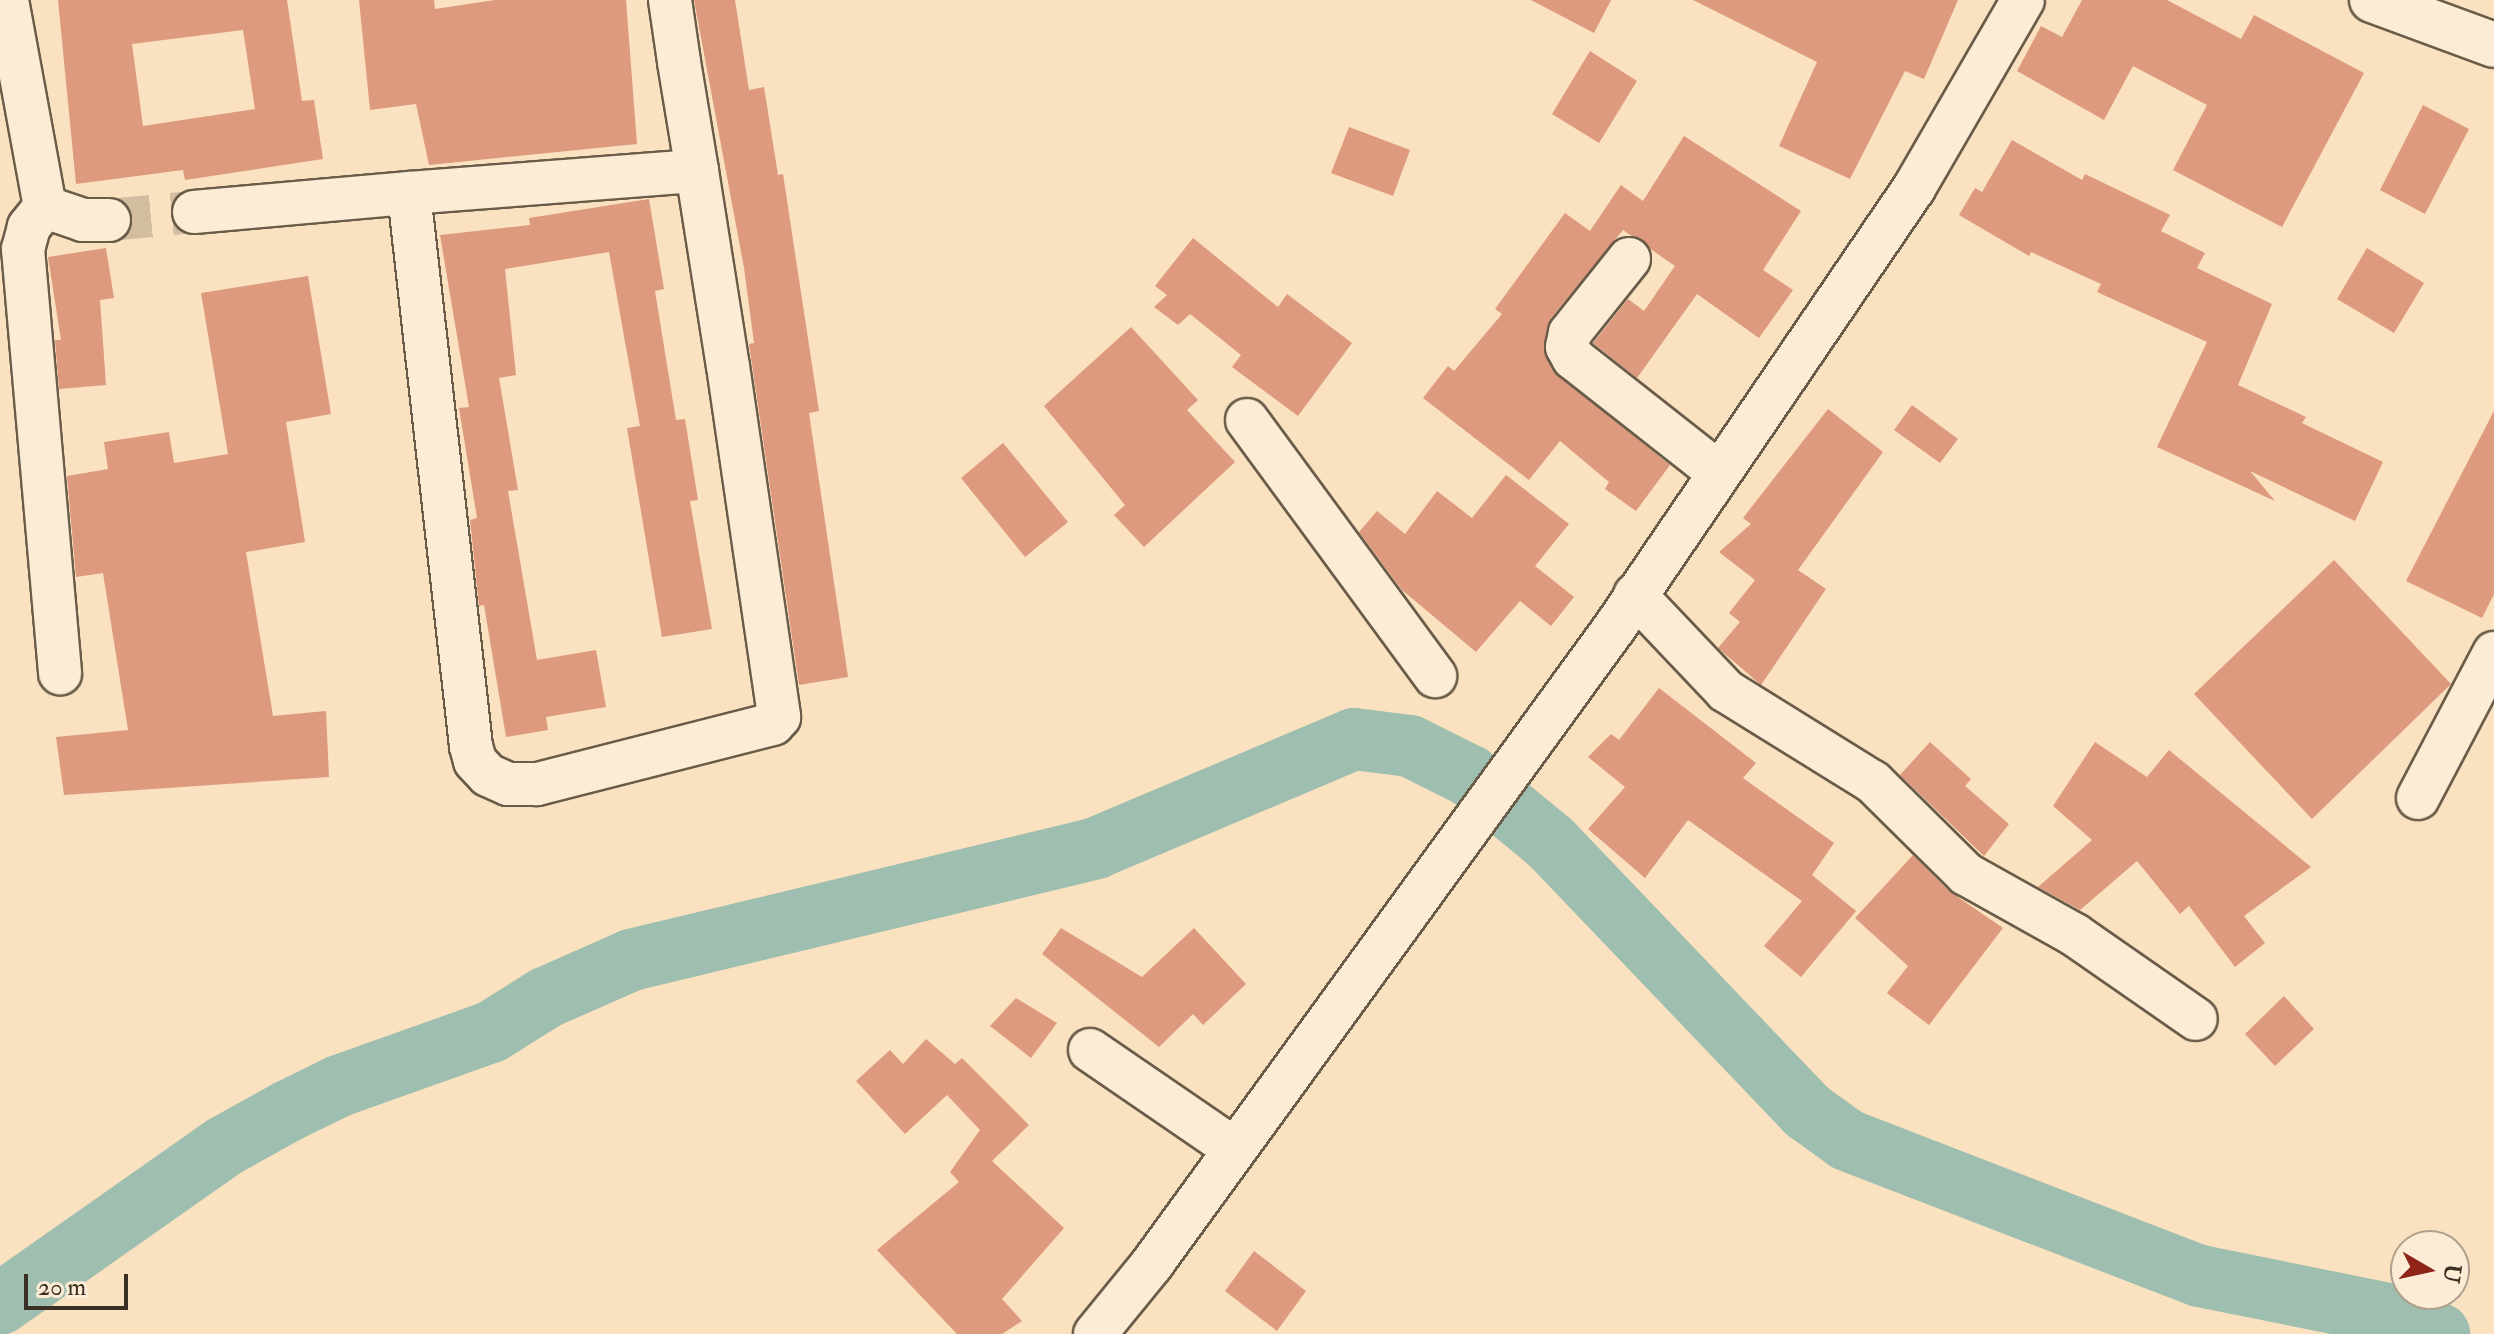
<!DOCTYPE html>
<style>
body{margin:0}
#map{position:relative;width:2494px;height:1334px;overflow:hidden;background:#fae1bf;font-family:"IM FELL Double Pica",serif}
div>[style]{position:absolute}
.river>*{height:62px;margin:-31px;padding:0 31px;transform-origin:31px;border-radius:31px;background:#9ebeaf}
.building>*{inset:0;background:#de9a7e}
.minor-tunnel>*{height:42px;margin-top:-21px;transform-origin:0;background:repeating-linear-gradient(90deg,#d3bda0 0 42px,transparent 0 63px)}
.roads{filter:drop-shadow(2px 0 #695c49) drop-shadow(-2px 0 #695c49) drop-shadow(0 2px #695c49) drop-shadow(0 -2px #695c49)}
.minor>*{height:42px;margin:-21px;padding:0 21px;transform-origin:21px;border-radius:21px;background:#fcecd5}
.tertiary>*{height:44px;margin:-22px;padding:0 22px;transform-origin:22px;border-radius:22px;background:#fcecd5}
span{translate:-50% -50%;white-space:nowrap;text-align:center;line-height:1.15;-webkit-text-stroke:6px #fcecd5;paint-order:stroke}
.north{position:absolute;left:2390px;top:1230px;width:80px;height:80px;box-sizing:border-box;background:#fcecd5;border:2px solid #aea08d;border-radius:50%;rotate:99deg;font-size:22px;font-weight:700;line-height:32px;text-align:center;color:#392f22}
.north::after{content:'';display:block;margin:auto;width:28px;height:36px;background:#8f2418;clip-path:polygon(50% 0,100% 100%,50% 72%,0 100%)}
.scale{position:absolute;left:24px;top:1274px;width:104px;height:36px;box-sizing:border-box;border:4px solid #392f22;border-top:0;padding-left:10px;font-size:24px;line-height:28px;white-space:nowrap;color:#392f22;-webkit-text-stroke:6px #fcecd5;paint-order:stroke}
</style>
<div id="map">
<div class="river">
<i style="left:0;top:1304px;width:275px;rotate:-35.1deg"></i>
<i style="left:225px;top:1146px;width:72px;rotate:-29.1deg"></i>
<i style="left:288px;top:1111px;width:57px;rotate:-26.1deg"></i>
<i style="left:339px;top:1086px;width:161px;rotate:-19.6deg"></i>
<i style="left:491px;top:1032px;width:64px;rotate:-32.2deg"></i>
<i style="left:545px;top:998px;width:94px;rotate:-23.8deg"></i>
<i style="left:631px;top:960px;width:478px;rotate:-13.5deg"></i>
<i style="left:1096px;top:848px;width:280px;rotate:-22.9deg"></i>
<i style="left:1354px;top:739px;width:56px;rotate:7.1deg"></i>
<i style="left:1410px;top:746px;width:67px;rotate:26.6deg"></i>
<i style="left:1470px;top:776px;width:105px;rotate:39.6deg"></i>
<i style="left:1551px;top:843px;width:371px;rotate:46.3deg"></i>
<i style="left:1807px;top:1111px;width:49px;rotate:35.9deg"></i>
<i style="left:1847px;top:1140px;width:378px;rotate:21.1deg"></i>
<i style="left:2200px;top:1276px;width:212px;rotate:11.4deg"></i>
<i style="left:2408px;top:1318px;width:35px;rotate:27deg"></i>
</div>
<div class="building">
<i style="clip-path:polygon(evenodd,58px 0,287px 0,302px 101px,314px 100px,323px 159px,185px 180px,183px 170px,76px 184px,58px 0,243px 30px,255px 109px,143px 126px,132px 44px,243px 30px)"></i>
<i style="clip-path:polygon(359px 0,434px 0,435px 9px,495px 0,626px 0,637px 144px,429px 165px,416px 104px,370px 110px)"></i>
<i style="clip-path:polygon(694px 0,735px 0,749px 90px,764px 87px,778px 175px,783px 174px,819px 411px,809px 413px,848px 677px,799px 685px,749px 344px,754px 343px,744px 268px)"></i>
<i style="clip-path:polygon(1531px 0,1611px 0,1594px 33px)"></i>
<i style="clip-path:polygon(1693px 0,1958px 0,1924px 79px,1905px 71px,1850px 179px,1779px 146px,1817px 62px)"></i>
<i style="clip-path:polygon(2082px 0,2167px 0,2241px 39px,2254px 15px,2364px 73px,2282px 227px,2173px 170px,2207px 105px,2133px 66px,2104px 120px,2017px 71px,2041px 26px,2062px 37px)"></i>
<i style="clip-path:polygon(1590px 51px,1637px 81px,1599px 143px,1552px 114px)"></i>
<i style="clip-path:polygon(2423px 105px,2469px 129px,2425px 214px,2380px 190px)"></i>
<i style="clip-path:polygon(1349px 127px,1410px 150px,1393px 196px,1331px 173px)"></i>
<i style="clip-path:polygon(1684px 136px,1801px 211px,1763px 270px,1793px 290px,1759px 338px,1697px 294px,1637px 378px,1593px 343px,1628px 299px,1644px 311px,1675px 266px,1623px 230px,1551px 318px,1544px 343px,1552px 370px,1670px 465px,1636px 511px,1605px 489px,1609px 482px,1560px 441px,1529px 480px,1423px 398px,1448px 366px,1454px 371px,1502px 314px,1495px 309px,1565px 213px,1590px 231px,1621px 185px,1643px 201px)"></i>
<i style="clip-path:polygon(2012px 140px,2082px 180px,2085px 174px,2170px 215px,2161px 231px,2205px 253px,2197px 268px,2272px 304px,2238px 385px,2306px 417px,2302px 423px,2383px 462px,2355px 521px,2250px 471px,2275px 501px,2157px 447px,2207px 342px,2097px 292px,2101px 284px,2031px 252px,2029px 256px,1959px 215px,1975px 188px,1982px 192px)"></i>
<i style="clip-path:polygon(649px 199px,664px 289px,655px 291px,676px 420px,685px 419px,698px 500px,690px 501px,712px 629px,662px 637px,627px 428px,640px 426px,609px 252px,505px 269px,516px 375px,499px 378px,518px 490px,508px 491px,537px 660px,596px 650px,606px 707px,546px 717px,548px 730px,506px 737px,484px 605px,479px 606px,470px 520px,477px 518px,459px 408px,469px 407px,440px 235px,530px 225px,529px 218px)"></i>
<i style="clip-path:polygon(1193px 238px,1278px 307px,1287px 294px,1352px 343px,1298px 416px,1232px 367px,1241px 355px,1190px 314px,1178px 325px,1154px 307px,1167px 295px,1155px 286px)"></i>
<i style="clip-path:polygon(106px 248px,114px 298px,100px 300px,106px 385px,59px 389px,55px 340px,61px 340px,48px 257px)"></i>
<i style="clip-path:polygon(2367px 248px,2424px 283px,2394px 333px,2337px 299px)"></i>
<i style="clip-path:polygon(308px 276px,331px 414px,286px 422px,305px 542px,246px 552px,273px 716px,326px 711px,329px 777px,64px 795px,56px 737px,128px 730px,103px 573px,76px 577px,67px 476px,108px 469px,104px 442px,169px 432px,174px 463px,228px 454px,201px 293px)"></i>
<i style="clip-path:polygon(1131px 327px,1198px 400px,1187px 410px,1235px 462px,1144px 547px,1114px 515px,1125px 505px,1044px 406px)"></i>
<i style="clip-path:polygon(1912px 405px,1958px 439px,1940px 463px,1894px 430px)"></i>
<i style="clip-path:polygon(1828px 409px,1883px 452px,1798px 570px,1826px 589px,1761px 685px,1718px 648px,1740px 622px,1729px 613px,1755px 580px,1719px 552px,1751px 524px,1743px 518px)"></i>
<i style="clip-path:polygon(2494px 411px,2494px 594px,2482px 618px,2406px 581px)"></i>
<i style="clip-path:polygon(1003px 443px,1068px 522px,1025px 557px,961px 478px)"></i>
<i style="clip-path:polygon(1506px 475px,1569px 524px,1535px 566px,1574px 597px,1551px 626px,1520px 601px,1476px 652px,1402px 590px,1359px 532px,1377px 511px,1405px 534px,1437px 491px,1472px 518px)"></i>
<i style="clip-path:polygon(2334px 560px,2451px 684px,2312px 819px,2194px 694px)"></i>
<i style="clip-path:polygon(1659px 688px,1756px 763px,1743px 778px,1834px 843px,1812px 875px,1856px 911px,1801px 977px,1764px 946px,1802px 901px,1688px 820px,1645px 878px,1588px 829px,1625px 787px,1588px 757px,1611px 734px,1619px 740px)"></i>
<i style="clip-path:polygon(1930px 742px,1971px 779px,1965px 786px,2009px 824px,1984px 856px,1900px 775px)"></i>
<i style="clip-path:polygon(2095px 742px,2147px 777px,2169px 750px,2311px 867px,2244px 916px,2265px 943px,2235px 967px,2189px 906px,2180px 914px,2137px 861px,2080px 910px,2038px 887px,2092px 840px,2053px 806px)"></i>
<i style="clip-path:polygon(1913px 855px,1949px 891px,2003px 928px,1929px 1025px,1887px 993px,1908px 966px,1855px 918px)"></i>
<i style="clip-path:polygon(1061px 928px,1142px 977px,1194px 928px,1246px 984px,1203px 1025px,1193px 1014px,1159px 1047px,1042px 954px)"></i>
<i style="clip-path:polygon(2284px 996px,2314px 1029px,2275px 1066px,2245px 1034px)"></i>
<i style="clip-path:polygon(1016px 998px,1057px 1023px,1031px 1058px,990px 1026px)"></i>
<i style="clip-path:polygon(926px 1039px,955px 1064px,962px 1058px,1029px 1125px,992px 1161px,1064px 1228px,1002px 1299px,1022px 1321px,1002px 1334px,957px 1334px,877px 1250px,959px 1182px,950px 1172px,980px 1130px,947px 1095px,905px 1134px,856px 1081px,890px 1050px,903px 1064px)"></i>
<i style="clip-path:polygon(1254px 1251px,1306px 1291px,1277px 1331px,1225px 1291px)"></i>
</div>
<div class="minor-tunnel">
<i style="left:109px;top:220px;width:85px;rotate:-5.4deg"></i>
</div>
<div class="roads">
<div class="minor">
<i style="left:7px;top:0;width:210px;rotate:79.6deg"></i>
<i style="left:45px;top:207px;width:40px;rotate:18.9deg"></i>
<i style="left:83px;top:220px;width:26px"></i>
<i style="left:670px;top:0;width:63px;rotate:81.7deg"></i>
<i style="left:679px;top:62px;width:110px;rotate:80.6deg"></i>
<i style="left:697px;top:171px;width:197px;rotate:81deg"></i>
<i style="left:728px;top:366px;width:355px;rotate:81.7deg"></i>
<i style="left:779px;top:717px;width:9px;rotate:131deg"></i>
<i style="left:773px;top:724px;width:244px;rotate:165.7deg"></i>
<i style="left:537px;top:784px;width:29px;rotate:180deg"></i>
<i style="left:508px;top:784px;width:22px;rotate:-156deg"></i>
<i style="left:488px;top:775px;width:19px;rotate:-133deg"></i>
<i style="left:475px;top:761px;width:16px;rotate:-105deg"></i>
<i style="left:471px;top:746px;width:556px;rotate:-96.4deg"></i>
<i style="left:409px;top:193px;width:289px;rotate:-4.4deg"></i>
<i style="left:45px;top:207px;width:26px;rotate:129deg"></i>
<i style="left:29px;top:227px;width:23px;rotate:105deg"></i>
<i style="left:23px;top:249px;width:426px;rotate:85deg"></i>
<i style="left:194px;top:212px;width:216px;rotate:-5.1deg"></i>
<i style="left:1629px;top:259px;width:95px;rotate:128.6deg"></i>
<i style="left:1570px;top:333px;width:14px;rotate:102deg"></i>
<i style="left:1567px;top:347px;width:13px;rotate:61deg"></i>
<i style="left:1573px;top:358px;width:186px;rotate:38.2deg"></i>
<i style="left:1247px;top:420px;width:318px;rotate:53.7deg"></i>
<i style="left:1635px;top:595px;width:132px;rotate:46.5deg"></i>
<i style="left:1726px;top:691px;width:173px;rotate:31.8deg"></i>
<i style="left:1873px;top:782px;width:131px;rotate:44.7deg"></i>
<i style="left:1966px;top:874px;width:125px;rotate:29.2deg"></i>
<i style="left:2075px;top:935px;width:147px;rotate:34.8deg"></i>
<i style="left:2418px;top:798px;width:164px;rotate:-62.3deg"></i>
<i style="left:1090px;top:1050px;width:173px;rotate:34.4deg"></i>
<i style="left:1095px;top:1334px;width:90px;rotate:-50.8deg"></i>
<i style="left:1152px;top:1264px;width:787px;rotate:-53.99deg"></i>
<i style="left:1615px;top:627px;width:531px;rotate:-55.74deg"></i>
<i style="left:1914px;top:188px;width:217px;rotate:-59.9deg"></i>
</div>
<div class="tertiary">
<i style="left:2372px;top:0;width:130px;rotate:20.2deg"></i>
</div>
</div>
<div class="north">U</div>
<div class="scale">20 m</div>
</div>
